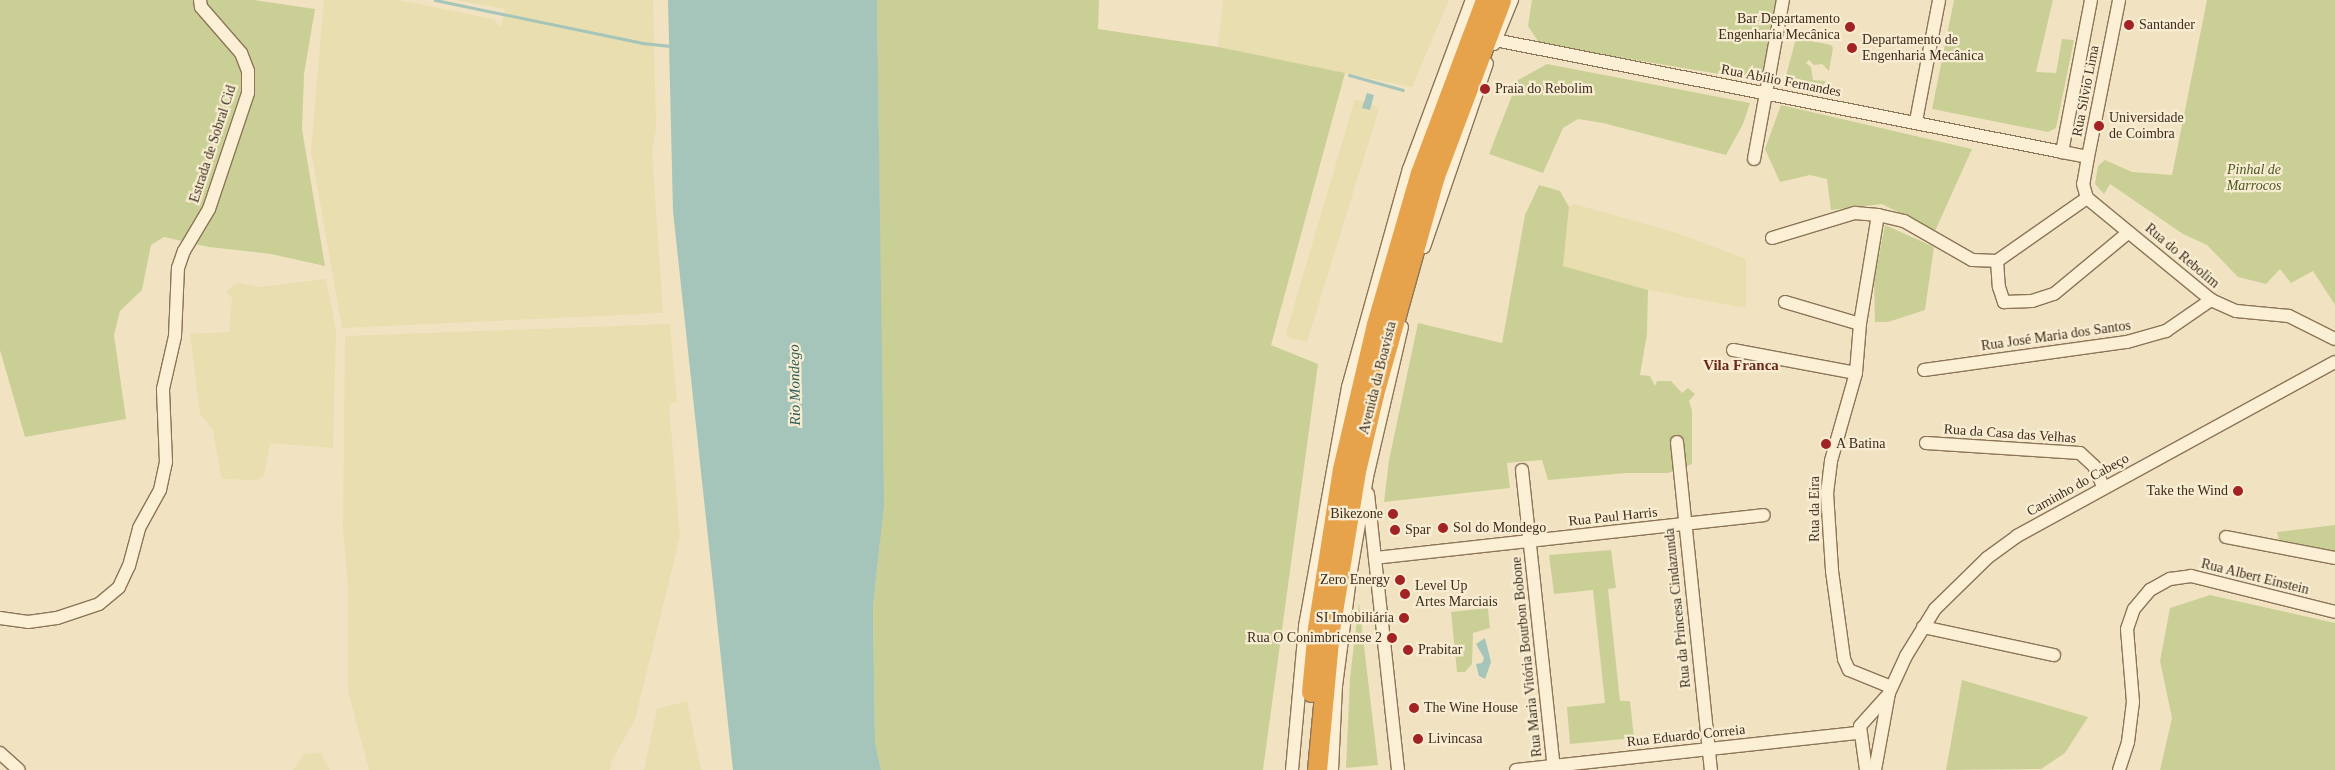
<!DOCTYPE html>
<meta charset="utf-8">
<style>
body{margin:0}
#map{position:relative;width:2335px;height:770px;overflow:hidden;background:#f1e3c2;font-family:Georgia,serif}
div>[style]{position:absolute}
.farmland>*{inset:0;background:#e8deaf}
.green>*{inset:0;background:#cad095}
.round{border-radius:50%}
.water>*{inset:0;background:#a5c4ba}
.stream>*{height:3px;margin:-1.5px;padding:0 1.5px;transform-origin:1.5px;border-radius:1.5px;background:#a5c4ba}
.roads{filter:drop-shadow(1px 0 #8d7457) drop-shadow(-1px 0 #8d7457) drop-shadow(0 1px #8d7457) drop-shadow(0 -1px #8d7457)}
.minor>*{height:12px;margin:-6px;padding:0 6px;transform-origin:6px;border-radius:6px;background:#fbf0d6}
.highway>*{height:19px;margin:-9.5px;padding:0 9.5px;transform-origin:9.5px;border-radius:9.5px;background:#e7a24c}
.dots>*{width:14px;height:14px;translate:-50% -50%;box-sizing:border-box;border:2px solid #f8edd2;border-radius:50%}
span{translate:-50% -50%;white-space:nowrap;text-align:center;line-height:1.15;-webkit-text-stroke:4.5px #f8edd2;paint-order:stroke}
.poi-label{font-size:14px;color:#3b2c1d}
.right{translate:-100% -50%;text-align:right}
.left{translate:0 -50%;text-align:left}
.street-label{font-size:14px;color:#3b2c1d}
.park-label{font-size:14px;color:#4c5922;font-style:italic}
.neighbourhood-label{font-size:15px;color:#6b2a19;font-weight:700}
.water-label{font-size:15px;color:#2b5c59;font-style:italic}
</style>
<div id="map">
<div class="farmland">
<i style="clip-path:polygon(324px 0,398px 0,493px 19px,501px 27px,505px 9px,456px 0,653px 0,656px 129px,652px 151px,663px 313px,342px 328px,311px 151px)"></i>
<i style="clip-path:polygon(1223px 0,1449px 0,1412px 87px,1218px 47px)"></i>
<i style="clip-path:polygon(1355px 99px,1364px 102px,1363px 108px,1370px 110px,1372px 104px,1379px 109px,1307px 342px,1287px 337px,1286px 333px)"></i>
<i style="clip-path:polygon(1574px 204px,1677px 233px,1746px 259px,1746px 308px,1648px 290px,1563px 266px,1569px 207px)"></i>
<i style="clip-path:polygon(326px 279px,336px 330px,333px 448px,270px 443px,264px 476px,258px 480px,225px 479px,221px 476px,213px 430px,200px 414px,190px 334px,229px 332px,232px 297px,226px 291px,238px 283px,260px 287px)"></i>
<i style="clip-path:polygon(670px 324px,677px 402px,669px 404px,680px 536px,635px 720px,612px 760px,610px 770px,369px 770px,348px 691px,348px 588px,343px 529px,345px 336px)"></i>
<i style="clip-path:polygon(687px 701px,701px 770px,644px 770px,657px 709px)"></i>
<i style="clip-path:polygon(320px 752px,330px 770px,293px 770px,304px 754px)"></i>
</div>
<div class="green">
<i style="clip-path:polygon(0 0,254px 0,315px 9px,304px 74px,302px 129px,325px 266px,271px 254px,209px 247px,164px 237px,151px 245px,142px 290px,120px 311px,114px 335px,126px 419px,25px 437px,0 350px)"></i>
<i style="clip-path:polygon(877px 0,1099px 0,1098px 29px,1218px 47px,1345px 73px,1271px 345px,1318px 364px,1263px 770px,881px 770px,875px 742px,873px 607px,880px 542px,881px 321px)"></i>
<i style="clip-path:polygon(1532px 0,1776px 0,1761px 81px,1540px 44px,1528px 26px)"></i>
<i style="clip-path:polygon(1954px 0,2053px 0,2036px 72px,2056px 73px,2062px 39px,2074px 40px,2056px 128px,2048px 132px,1932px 109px)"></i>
<i style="clip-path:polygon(2207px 0,2335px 0,2335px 305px,2313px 271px,2291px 283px,2280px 269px,2266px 284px,2238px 277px,2207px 245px,2183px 234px,2110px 184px,2104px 194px,2095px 184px,2098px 166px,2105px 160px,2132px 172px,2172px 175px)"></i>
<i style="clip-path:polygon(1796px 38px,1831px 45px,1833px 48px,1829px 71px,1822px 64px,1814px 65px,1809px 60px,1806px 63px,1811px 67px,1813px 80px,1827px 81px,1823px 85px,1786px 76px)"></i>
<i style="clip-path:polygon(1547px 64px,1750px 103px,1743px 124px,1726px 155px,1603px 123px,1578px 119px,1563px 128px,1543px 173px,1489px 154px,1518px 80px)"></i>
<i style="clip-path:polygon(1781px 105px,1972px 149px,1935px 231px,1882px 204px,1831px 210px,1827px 179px,1810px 175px,1780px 182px,1765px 149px)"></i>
<i style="clip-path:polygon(1539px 185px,1560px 191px,1569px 207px,1563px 266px,1648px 290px,1647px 334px,1640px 375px,1650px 376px,1655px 386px,1657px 381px,1671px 381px,1682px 393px,1688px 388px,1695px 394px,1689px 401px,1692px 410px,1692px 464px,1668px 473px,1626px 473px,1548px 480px,1542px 460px,1507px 463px,1510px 488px,1384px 502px,1389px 460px,1418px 323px,1502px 343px,1525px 215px)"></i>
<i style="clip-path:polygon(1885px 225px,1934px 247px,1925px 310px,1888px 322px,1875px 322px,1874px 281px)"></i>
<i style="clip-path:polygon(2335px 525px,2335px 552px,2279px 540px,2277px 532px)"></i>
<i style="clip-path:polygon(1611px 550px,1616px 588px,1608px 589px,1620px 701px,1630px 701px,1634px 738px,1570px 744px,1567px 707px,1605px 703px,1593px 590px,1554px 594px,1549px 555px)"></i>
<i class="round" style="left:1399px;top:588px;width:12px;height:12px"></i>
<i style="clip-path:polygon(2210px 595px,2335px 623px,2335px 770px,2160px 770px,2172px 718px,2160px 661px,2170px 608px)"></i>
<i style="clip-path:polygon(1359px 603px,1378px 765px,1346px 768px,1350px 678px)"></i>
<i style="clip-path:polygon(1488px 608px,1490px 628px,1473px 633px,1472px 664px,1465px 672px,1457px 672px,1451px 612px)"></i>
<i style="clip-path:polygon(1962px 680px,2088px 717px,2065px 753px,2041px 769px,1946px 770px)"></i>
</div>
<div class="water">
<i style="clip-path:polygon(668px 0,877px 0,884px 505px,873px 607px,875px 742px,881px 770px,733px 770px,673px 211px)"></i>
<i style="clip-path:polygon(1367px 93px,1374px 95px,1370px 110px,1362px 108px)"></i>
<i style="clip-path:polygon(1485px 638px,1491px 662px,1485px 679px,1479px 676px,1476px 664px,1482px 663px,1484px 658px,1476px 644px)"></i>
</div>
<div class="stream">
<i style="left:435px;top:0;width:211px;rotate:11.7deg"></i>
<i style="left:642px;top:43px;width:31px;rotate:6deg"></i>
<i style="left:1349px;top:75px;width:56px;rotate:15.5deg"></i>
</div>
<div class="roads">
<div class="minor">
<i style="left:2091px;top:0;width:155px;rotate:100.8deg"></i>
<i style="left:2062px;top:152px;width:26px;rotate:11deg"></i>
<i style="left:2088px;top:157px;width:160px;rotate:-78.8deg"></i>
<i style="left:1495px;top:40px;width:578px;rotate:11.17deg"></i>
<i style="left:1494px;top:44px;width:48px;rotate:-67.8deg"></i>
<i style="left:1916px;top:121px;width:123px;rotate:-79.2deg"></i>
<i style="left:2088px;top:157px;width:27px;rotate:100deg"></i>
<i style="left:2083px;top:184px;width:15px;rotate:74deg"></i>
<i style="left:2087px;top:198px;width:161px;rotate:39.4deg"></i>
<i style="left:2211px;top:300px;width:27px;rotate:24deg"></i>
<i style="left:2236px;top:311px;width:53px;rotate:5.4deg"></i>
<i style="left:2289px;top:316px;width:51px;rotate:26.6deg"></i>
<i style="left:1754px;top:159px;width:162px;rotate:-79.7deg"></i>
<i style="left:1878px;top:215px;width:110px;rotate:99.4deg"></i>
<i style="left:1860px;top:324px;width:49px;rotate:94.7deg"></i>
<i style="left:1856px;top:373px;width:91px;rotate:105.9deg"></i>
<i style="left:1831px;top:461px;width:32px;rotate:97deg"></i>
<i style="left:1827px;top:493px;width:78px;rotate:86.3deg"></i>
<i style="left:1832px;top:571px;width:89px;rotate:82.2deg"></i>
<i style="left:1844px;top:659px;width:12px;rotate:66deg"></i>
<i style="left:1849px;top:670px;width:45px;rotate:22deg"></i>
<i style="left:1772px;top:238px;width:87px;rotate:-16.8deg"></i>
<i style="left:1855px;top:213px;width:23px;rotate:5deg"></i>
<i style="left:1878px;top:215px;width:27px;rotate:13deg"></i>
<i style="left:1904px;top:221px;width:78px;rotate:29.8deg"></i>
<i style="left:1972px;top:260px;width:25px;rotate:2deg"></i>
<i style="left:1997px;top:261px;width:110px;rotate:-35deg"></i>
<i style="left:1424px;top:247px;width:194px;rotate:-71.1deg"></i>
<i style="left:1997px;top:261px;width:26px;rotate:86deg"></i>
<i style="left:1999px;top:287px;width:16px;rotate:72deg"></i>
<i style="left:2004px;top:302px;width:28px;rotate:-2deg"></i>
<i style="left:2032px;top:301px;width:23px;rotate:-18deg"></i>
<i style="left:2054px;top:294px;width:97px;rotate:-39.6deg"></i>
<i style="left:1785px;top:302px;width:78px;rotate:16.3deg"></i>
<i style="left:1733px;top:350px;width:125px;rotate:10.6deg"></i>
<i style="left:1924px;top:370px;width:205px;rotate:-7.9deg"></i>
<i style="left:2127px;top:342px;width:41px;rotate:-15.8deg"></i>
<i style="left:2166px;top:331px;width:55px;rotate:-34.6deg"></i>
<i style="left:1677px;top:442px;width:330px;rotate:84.1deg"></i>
<i style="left:1926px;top:443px;width:154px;rotate:3.7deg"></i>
<i style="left:2080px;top:453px;width:19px;rotate:43deg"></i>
<i style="left:2094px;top:466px;width:24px;rotate:66deg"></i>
<i style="left:1522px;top:470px;width:302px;rotate:83.9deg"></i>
<i style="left:1368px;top:494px;width:278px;rotate:83.8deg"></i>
<i style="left:2226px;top:537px;width:111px;rotate:10.9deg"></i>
<i style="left:1375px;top:558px;width:391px;rotate:-6.3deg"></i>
<i style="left:0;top:618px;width:28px;rotate:8deg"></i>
<i style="left:28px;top:622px;width:29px;rotate:-8deg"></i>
<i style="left:57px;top:618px;width:44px;rotate:-18.4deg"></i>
<i style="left:99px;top:604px;width:26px;rotate:-40deg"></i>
<i style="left:119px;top:587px;width:23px;rotate:-65deg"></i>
<i style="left:129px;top:566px;width:39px;rotate:-75deg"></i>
<i style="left:139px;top:528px;width:43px;rotate:-61.1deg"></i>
<i style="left:160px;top:490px;width:29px;rotate:-78deg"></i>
<i style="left:166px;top:462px;width:73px;rotate:-92.4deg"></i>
<i style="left:163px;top:389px;width:54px;rotate:-77.2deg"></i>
<i style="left:175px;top:336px;width:68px;rotate:-87.5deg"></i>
<i style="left:178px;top:268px;width:18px;rotate:-71deg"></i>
<i style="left:184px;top:251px;width:49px;rotate:-59.2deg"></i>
<i style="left:209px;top:209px;width:122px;rotate:-71.4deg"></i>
<i style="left:248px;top:93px;width:22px;rotate:-90deg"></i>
<i style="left:248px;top:71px;width:19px;rotate:-111deg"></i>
<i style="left:241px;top:53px;width:61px;rotate:-131deg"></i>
<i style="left:201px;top:7px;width:7px;rotate:-98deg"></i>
<i style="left:1923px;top:627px;width:134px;rotate:12.1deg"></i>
<i style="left:0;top:753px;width:25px;rotate:42deg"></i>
<i style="left:1292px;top:770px;width:145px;rotate:-84.8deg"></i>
<i style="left:1305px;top:626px;width:243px;rotate:-79.8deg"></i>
<i style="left:1348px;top:387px;width:226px;rotate:-74.4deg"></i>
<i style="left:1409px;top:169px;width:180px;rotate:-69.6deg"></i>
<i style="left:1332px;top:770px;width:84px;rotate:-87.3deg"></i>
<i style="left:1336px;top:686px;width:116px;rotate:-82.6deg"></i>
<i style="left:1351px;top:571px;width:95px;rotate:-80.3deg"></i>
<i style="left:1367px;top:477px;width:154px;rotate:-76.9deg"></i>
<i style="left:1516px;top:770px;width:345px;rotate:-6.2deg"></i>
<i style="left:1866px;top:770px;width:44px;rotate:-97.8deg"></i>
<i style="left:1860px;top:726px;width:39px;rotate:-48deg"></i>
<i style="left:1875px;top:770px;width:78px;rotate:-79.7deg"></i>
<i style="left:1889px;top:693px;width:41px;rotate:-65.3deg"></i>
<i style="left:1906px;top:656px;width:55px;rotate:-58.3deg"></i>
<i style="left:1935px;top:609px;width:73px;rotate:-44.4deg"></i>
<i style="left:1987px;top:558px;width:37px;rotate:-36deg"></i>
<i style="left:2017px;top:536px;width:362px;rotate:-28.7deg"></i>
<i style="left:2119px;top:770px;width:29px;rotate:-72deg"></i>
<i style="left:2128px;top:742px;width:40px;rotate:-82.9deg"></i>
<i style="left:2133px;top:702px;width:73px;rotate:-94.7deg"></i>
<i style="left:2127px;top:629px;width:21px;rotate:-71deg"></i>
<i style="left:2134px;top:609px;width:25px;rotate:-50deg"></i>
<i style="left:2150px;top:590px;width:23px;rotate:-29deg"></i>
<i style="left:2170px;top:579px;width:21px;rotate:-8deg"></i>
<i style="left:2191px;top:576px;width:148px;rotate:14deg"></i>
</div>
<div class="highway">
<i style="left:1311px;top:692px;width:64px;rotate:-84.6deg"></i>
<i style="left:1317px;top:628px;width:161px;rotate:-81.1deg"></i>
<i style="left:1342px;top:469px;width:149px;rotate:-76.8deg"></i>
<i style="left:1376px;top:324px;width:157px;rotate:-73.8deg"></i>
<i style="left:1420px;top:173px;width:185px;rotate:-69.4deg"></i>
<i style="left:1317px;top:770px;width:141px;rotate:-84.7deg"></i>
<i style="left:1330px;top:630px;width:161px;rotate:-80.7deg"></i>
<i style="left:1356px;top:471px;width:79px;rotate:-76.8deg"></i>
<i style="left:1374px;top:394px;width:226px;rotate:-74.4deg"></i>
<i style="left:1435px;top:176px;width:188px;rotate:-69.4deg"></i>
</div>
</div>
<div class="dots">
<i style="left:2129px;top:25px;background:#a12324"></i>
<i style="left:1850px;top:27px;background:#a12324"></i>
<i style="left:1852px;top:48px;background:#a12324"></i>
<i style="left:1485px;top:89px;background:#a12324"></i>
<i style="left:2099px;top:126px;background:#a12324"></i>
<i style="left:1826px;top:444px;background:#a12324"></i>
<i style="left:2238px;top:491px;background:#a12324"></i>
<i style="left:1393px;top:514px;background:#a12324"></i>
<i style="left:1443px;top:528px;background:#a12324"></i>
<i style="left:1395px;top:530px;background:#a12324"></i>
<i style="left:1400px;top:580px;background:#a12324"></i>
<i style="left:1405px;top:594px;background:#a12324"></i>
<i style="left:1404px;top:618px;background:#a12324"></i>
<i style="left:1392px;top:638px;background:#a12324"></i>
<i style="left:1408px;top:650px;background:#a12324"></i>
<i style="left:1414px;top:708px;background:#a12324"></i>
<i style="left:1418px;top:739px;background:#a12324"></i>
</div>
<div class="poi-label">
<span class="right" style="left:1840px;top:27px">Bar Departamento<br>Engenharia Mecânica</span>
<span class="left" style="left:2139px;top:25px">Santander</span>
<span class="left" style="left:1862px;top:48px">Departamento de<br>Engenharia Mecânica</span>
<span class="left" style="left:1495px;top:89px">Praia do Rebolim</span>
<span class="left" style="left:2109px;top:126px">Universidade<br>de Coimbra</span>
<span class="left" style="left:1836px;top:444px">A Batina</span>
<span class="right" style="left:2228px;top:491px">Take the Wind</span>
<span class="right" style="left:1383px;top:514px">Bikezone</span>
<span class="left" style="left:1453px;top:528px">Sol do Mondego</span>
<span class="left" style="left:1405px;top:530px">Spar</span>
<span class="right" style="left:1390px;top:580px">Zero Energy</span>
<span class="left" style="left:1415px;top:594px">Level Up<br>Artes Marciais</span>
<span class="right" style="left:1394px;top:618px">SI Imobiliária</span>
<span class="right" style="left:1382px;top:638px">Rua O Conimbricense 2</span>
<span class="left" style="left:1418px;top:650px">Prabitar</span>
<span class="left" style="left:1424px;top:708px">The Wine House</span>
<span class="left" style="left:1428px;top:739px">Livincasa</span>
</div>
<div class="street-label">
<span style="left:1781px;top:81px;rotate:11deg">Rua Abílio Fernandes</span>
<span style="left:2086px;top:91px;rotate:-79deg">Rua Sílvio Lima</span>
<span style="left:213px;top:144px;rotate:-72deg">Estrada de Sobral Cid</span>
<span style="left:2182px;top:256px;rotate:40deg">Rua do Rebolim</span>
<span style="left:2056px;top:336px;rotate:-8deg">Rua José Maria dos Santos</span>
<span style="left:1378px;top:378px;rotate:-76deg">Avenida da Boavista</span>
<span style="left:2010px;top:434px;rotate:4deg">Rua da Casa das Velhas</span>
<span style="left:2078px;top:485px;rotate:-29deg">Caminho do Cabeço</span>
<span style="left:1815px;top:509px;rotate:-90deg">Rua da Eira</span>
<span style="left:1613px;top:517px;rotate:-6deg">Rua Paul Harris</span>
<span style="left:2255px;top:577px;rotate:14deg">Rua Albert Einstein</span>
<span style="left:1678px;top:608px;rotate:-96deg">Rua da Princesa Cindazunda</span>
<span style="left:1527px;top:657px;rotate:-96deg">Rua Maria Vitória Bourbon Bobone</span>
<span style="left:1686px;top:736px;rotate:-6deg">Rua Eduardo Correia</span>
</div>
<div class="park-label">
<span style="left:2254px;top:178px">Pinhal de<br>Marrocos</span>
</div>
<div class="neighbourhood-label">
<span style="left:1741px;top:366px">Vila Franca</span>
</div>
<div class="water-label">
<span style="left:795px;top:385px;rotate:-91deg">Rio Mondego</span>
</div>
</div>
